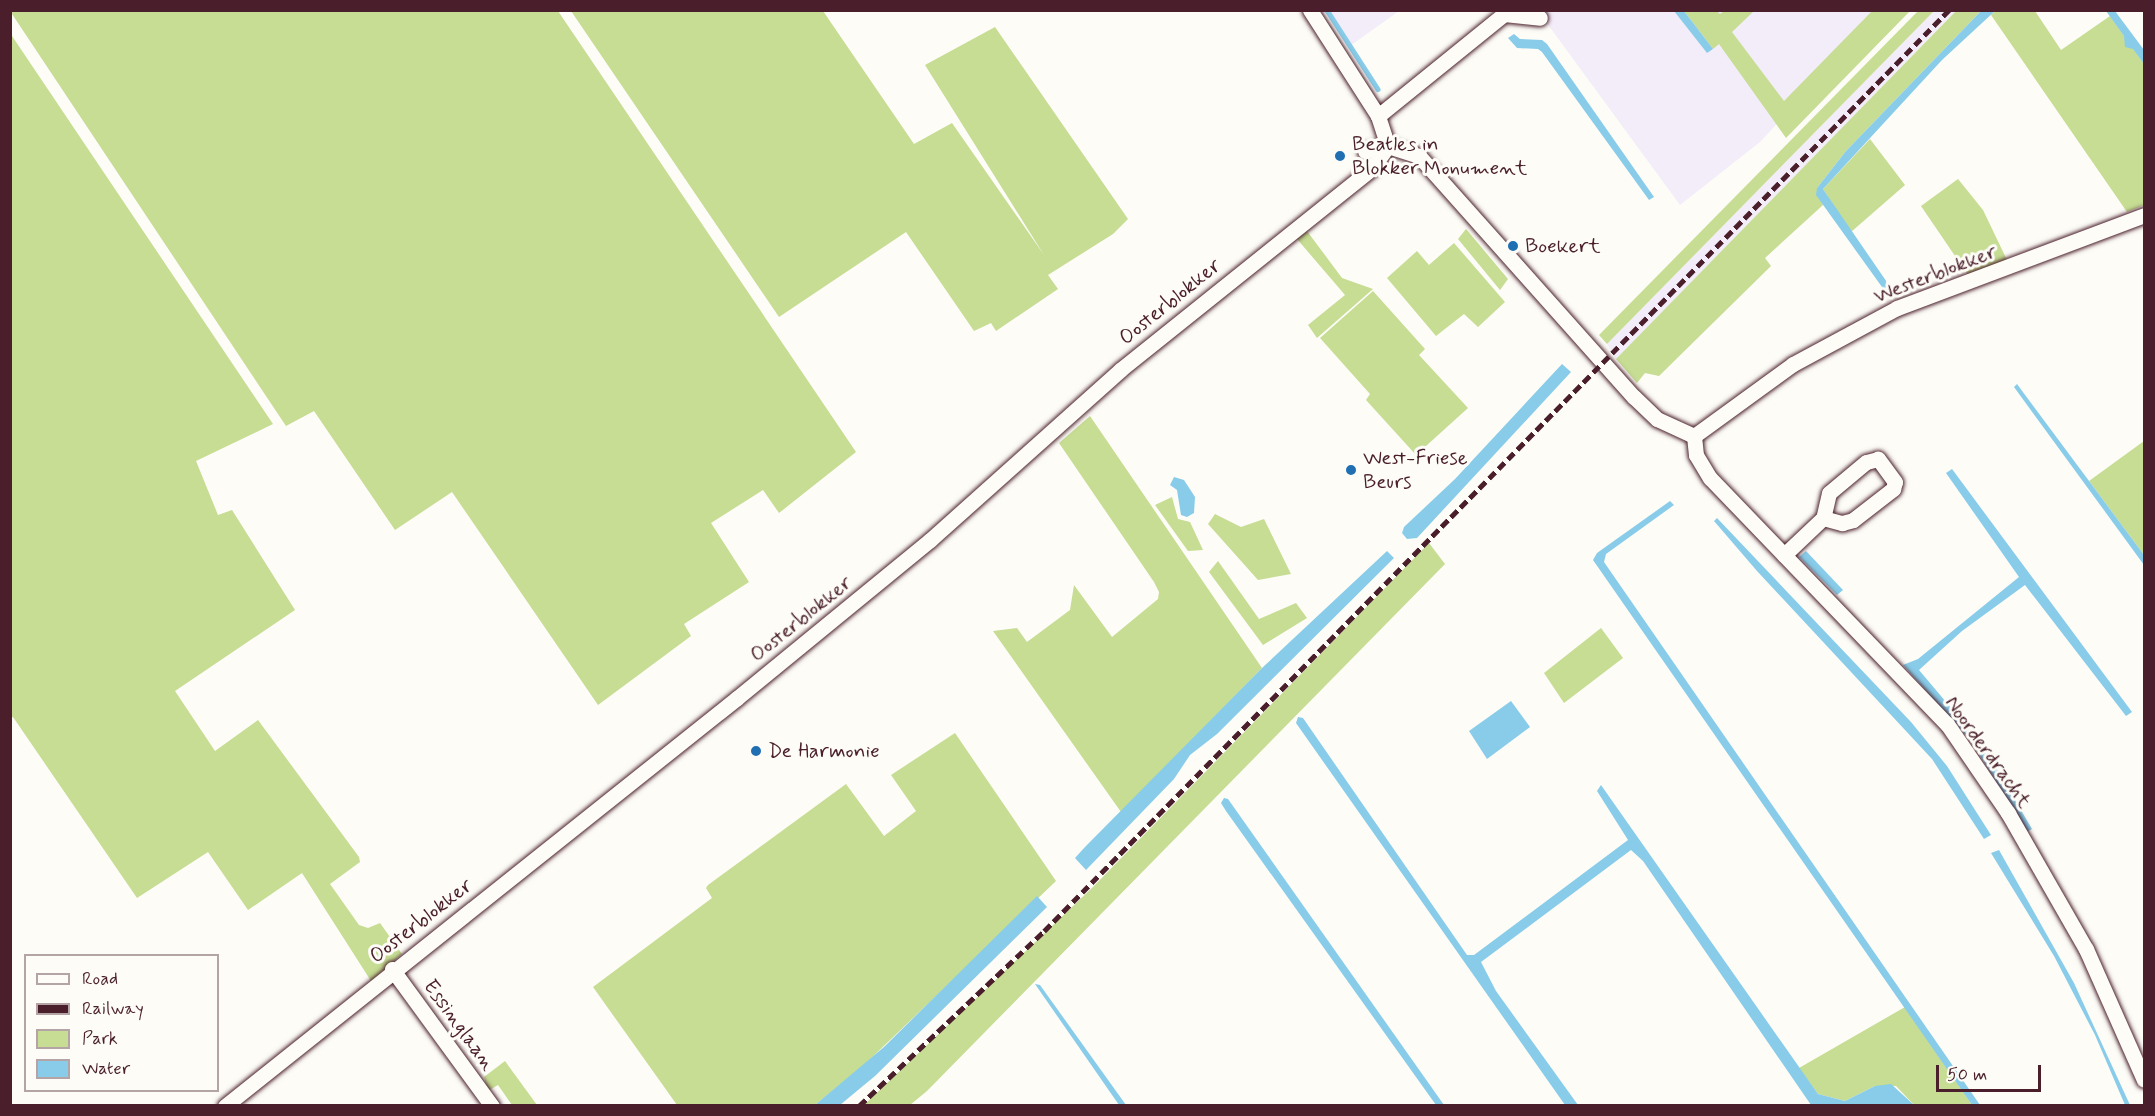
<!DOCTYPE html>
<html>
<head>
<meta charset="utf-8">
<style>
	body { margin:0 }
	#map { position:relative; width:2155px; height:1116px; overflow:hidden; background:#fdfcf7; font-family:Mynerve,sans-serif }
	div>[style] { position:absolute }
	[style*='--x'] { left:calc(var(--x)*1px); top:calc(var(--y)*1px); width:calc(var(--w)*1px); rotate:calc(var(--a)*1deg) }
	.built>* { inset:0; background:#f3edf9 }
	.green>* { inset:0; background:#c6dd93 }
	.water>* { inset:0; background:#88cce9 }
	.stream>* { height:4.5px; margin:-2.25px; padding:0 2.25px; transform-origin:2.25px; border-radius:2.25px; background:#88cce9 }
	.roads { filter:drop-shadow(0 0 2px #4a1f2b) drop-shadow(0 0 2px #4a1f2b) }
	.minor>* { height:15px; margin:-7.5px; padding:0 7.5px; transform-origin:7.5px; border-radius:7.5px; background:#fdfcf7 }
	.rail>* { height:4.5px; margin-top:-2.25px; transform-origin:0; background:repeating-linear-gradient(90deg,#4a1f2b 0 9px,transparent 0 13.5px) }
	.dots>* { width:16px; height:16px; translate:-50% -50%; box-sizing:border-box; border:3px solid #fdfcf7; border-radius:50% }
	span { translate:-50% -50%; white-space:nowrap; text-align:center; line-height:1.15; -webkit-text-stroke:6px #fdfcf7; paint-order:stroke }
	.poi-label { font-size:21px; color:#4a1f2b }
	.left { translate:0 -50%; text-align:left }
	.street-label { font-size:21px; color:#4a1f2b }
	.frame { position:absolute; inset:0; border:12px solid #4a1f2b; pointer-events:none }
	.legend { position:absolute; left:24px; top:954px; width:195px; height:138px; box-sizing:border-box; background:#fdfcf7; border:2px solid #b5a4a5; margin:0; padding:8px 10px; list-style:none; font-size:18px; color:#4a1f2b }
	.legend li { display:flex; align-items:center; gap:12px; height:30px }
	.legend b { width:30px; border:2px solid #b5a4a5 }
	.scale { position:absolute; left:1936px; top:1065px; width:105px; height:27px; box-sizing:border-box; border:3px solid #4a1f2b; border-top:0; padding-left:8px; font-size:18px; line-height:21px; white-space:nowrap; color:#4a1f2b; -webkit-text-stroke:4px #fdfcf7; paint-order:stroke }
</style>
</head>
<body>
<div id="map">
	<div class="built">
		<i style="clip-path:polygon(1329px 11px,1399px 11px,1350px 46px)"></i>
		<i style="clip-path:polygon(1538px 11px,1882px 11px,1760px 142px,1680px 205px)"></i>
		<i style="clip-path:polygon(1934px 11px,1956px 11px,1616px 359px,1607px 344px)"></i>
	</div>
	<div class="green">
		<i style="clip-path:polygon(10px 11px,558px 11px,856px 452px,779px 513px,763px 490px,711px 523px,749px 582px,684px 624px,691px 636px,598px 705px,452px 492px,395px 530px,314px 411px,286px 426px)"></i>
		<i style="clip-path:polygon(571px 11px,823px 11px,914px 144px,952px 123px,1044px 255px,925px 65px,995px 27px,1128px 219px,1113px 234px,1048px 275px,1058px 289px,996px 331px,991px 323px,974px 331px,906px 232px,779px 317px)"></i>
		<i style="clip-path:polygon(1684px 11px,1717px 11px,1720px 14px,1724px 11px,1754px 11px,1732px 32px,1784px 101px,1872px 11px,1910px 11px,1786px 138px,1719px 44px,1713px 49px)"></i>
		<i style="clip-path:polygon(1918px 11px,1934px 11px,1607px 344px,1599px 335px)"></i>
		<i style="clip-path:polygon(1956px 11px,1981px 11px,1846px 151px,1817px 188px,1823px 205px,1765px 258px,1771px 266px,1659px 376px,1645px 373px,1637px 383px,1616px 359px)"></i>
		<i style="clip-path:polygon(1995px 11px,2035px 11px,2061px 50px,2110px 16px,2144px 64px,2144px 205px,2127px 212px,1991px 15px)"></i>
		<i style="clip-path:polygon(10px 33px,273px 424px,196px 461px,218px 515px,232px 510px,295px 610px,175px 691px,215px 751px,258px 720px,359px 857px,360px 862px,330px 884px,359px 925px,368px 928px,380px 923px,402px 954px,371px 981px,302px 873px,248px 910px,208px 852px,137px 898px,13px 717px,11px 718px)"></i>
		<i style="clip-path:polygon(1870px 139px,1905px 185px,1851px 232px,1823px 189px)"></i>
		<i style="clip-path:polygon(1958px 179px,1983px 210px,2007px 260px,1968px 275px,1921px 206px)"></i>
		<i style="clip-path:polygon(1466px 229px,1508px 279px,1500px 290px,1458px 239px)"></i>
		<i style="clip-path:polygon(1307px 231px,1342px 278px,1373px 289px,1317px 338px,1308px 325px,1345px 295px,1297px 239px)"></i>
		<i style="clip-path:polygon(1454px 243px,1505px 302px,1478px 327px,1464px 314px,1436px 336px,1387px 278px,1417px 251px,1429px 265px)"></i>
		<i style="clip-path:polygon(1373px 291px,1425px 349px,1419px 355px,1468px 408px,1416px 455px,1366px 400px,1370px 394px,1320px 338px)"></i>
		<i style="clip-path:polygon(1090px 416px,1262px 668px,1121px 812px,993px 631px,1017px 628px,1027px 642px,1070px 610px,1074px 585px,1112px 637px,1158px 599px,1159px 592px,1154px 582px,1059px 443px)"></i>
		<i style="clip-path:polygon(2144px 441px,2144px 555px,2089px 481px)"></i>
		<i style="clip-path:polygon(1172px 497px,1178px 519px,1190px 522px,1203px 550px,1188px 551px,1155px 505px)"></i>
		<i style="clip-path:polygon(1215px 514px,1241px 527px,1264px 519px,1291px 574px,1258px 580px,1208px 524px)"></i>
		<i style="clip-path:polygon(1429px 543px,1445px 564px,927px 1091px,910px 1105px,864px 1105px,1093px 887px)"></i>
		<i style="clip-path:polygon(1218px 561px,1259px 619px,1296px 603px,1307px 618px,1263px 645px,1209px 572px)"></i>
		<i style="clip-path:polygon(1601px 628px,1623px 658px,1564px 703px,1544px 673px)"></i>
		<i style="clip-path:polygon(955px 733px,1056px 881px,865px 1064px,815px 1105px,677px 1105px,593px 987px,712px 898px,706px 888px,708px 885px,846px 784px,884px 836px,916px 811px,891px 775px)"></i>
		<i style="clip-path:polygon(1905px 1007px,1972px 1105px,1914px 1105px,1896px 1086px,1875px 1086px,1845px 1101px,1818px 1094px,1799px 1068px)"></i>
		<i style="clip-path:polygon(505px 1061px,537px 1105px,512px 1105px,498px 1085px,488px 1091px,484px 1077px)"></i>
	</div>
	<div class="water">
		<i style="clip-path:polygon(1674px 11px,1684px 11px,1713px 49px,1707px 53px)"></i>
		<i style="clip-path:polygon(1981px 11px,1995px 11px,1942px 60px,1823px 189px,1893px 291px,1887px 294px,1816px 195px,1817px 188px,1846px 151px)"></i>
		<i style="clip-path:polygon(2106px 11px,2115px 11px,2144px 50px,2144px 64px,2133px 49px,2125px 47px,2124px 36px)"></i>
		<i style="clip-path:polygon(1514px 34px,1520px 39px,1542px 40px,1547px 44px,1654px 197px,1649px 200px,1542px 52px,1538px 49px,1517px 48px,1508px 38px)"></i>
		<i style="clip-path:polygon(1562px 364px,1571px 372px,1417px 538px,1407px 539px,1402px 533px,1404px 527px,1455px 479px)"></i>
		<i style="clip-path:polygon(2017px 384px,2144px 555px,2144px 565px,2014px 387px)"></i>
		<i style="clip-path:polygon(1952px 469px,2132px 712px,2126px 716px,2025px 585px,1962px 631px,1919px 670px,1984px 747px,2032px 829px,2027px 832px,1971px 741px,1903px 665px,1918px 659px,2019px 577px,1946px 473px)"></i>
		<i style="clip-path:polygon(1174px 477px,1184px 480px,1195px 497px,1194px 513px,1187px 517px,1181px 515px,1177px 490px,1170px 485px)"></i>
		<i style="clip-path:polygon(1670px 501px,1674px 505px,1606px 554px,1604px 562px,1980px 1105px,1972px 1105px,1593px 560px,1597px 553px)"></i>
		<i style="clip-path:polygon(1717px 518px,1911px 722px,1947px 766px,1991px 835px,1984px 839px,1932px 759px,1757px 571px,1714px 521px)"></i>
		<i style="clip-path:polygon(1387px 551px,1394px 558px,1217px 734px,1190px 755px,1174px 779px,1086px 870px,1075px 858px,1085px 847px,1262px 668px)"></i>
		<i style="clip-path:polygon(1806px 551px,1843px 590px,1837px 595px,1799px 557px)"></i>
		<i style="clip-path:polygon(1511px 701px,1530px 727px,1487px 759px,1469px 731px)"></i>
		<i style="clip-path:polygon(1298px 717px,1303px 718px,1467px 955px,1474px 955px,1628px 840px,1597px 791px,1601px 785px,1818px 1094px,1845px 1101px,1875px 1086px,1891px 1084px,1914px 1105px,1811px 1105px,1643px 861px,1631px 850px,1481px 962px,1496px 991px,1578px 1105px,1565px 1105px,1296px 723px)"></i>
		<i style="clip-path:polygon(1224px 798px,1228px 799px,1444px 1105px,1436px 1105px,1226px 811px,1221px 803px)"></i>
		<i style="clip-path:polygon(1999px 850px,2074px 983px,2130px 1105px,2125px 1105px,2095px 1035px,2054px 956px,1991px 853px)"></i>
		<i style="clip-path:polygon(1037px 896px,1047px 907px,875px 1076px,840px 1105px,815px 1105px,884px 1047px)"></i>
		<i style="clip-path:polygon(1035px 984px,1040px 985px,1126px 1105px,1119px 1105px)"></i>
	</div>
	<div class="stream">
		<i style="--x:1327;--y:10;--w:94;--a:57.2"></i>
	</div>
	<div class="roads">
		<div class="minor">
			<i style="--x:1310;--y:10;--w:126;--a:57.3"></i>
			<i style="--x:1378;--y:116;--w:32;--a:72"></i>
			<i style="--x:1378;--y:116;--w:162;--a:-39"></i>
			<i style="--x:1504;--y:14;--w:36;--a:6"></i>
			<i style="--x:1365;--y:151;--w:24;--a:-12"></i>
			<i style="--x:1388;--y:146;--w:33;--a:18"></i>
			<i style="--x:1419;--y:156;--w:323;--a:48.3"></i>
			<i style="--x:1634;--y:397;--w:32;--a:44"></i>
			<i style="--x:1657;--y:419;--w:41;--a:24.7"></i>
			<i style="--x:1694;--y:436;--w:19;--a:84"></i>
			<i style="--x:1696;--y:455;--w:27;--a:59"></i>
			<i style="--x:1710;--y:478;--w:342;--a:46.1"></i>
			<i style="--x:1947;--y:724;--w:108;--a:55.6"></i>
			<i style="--x:2008;--y:813;--w:157;--a:60.2"></i>
			<i style="--x:2086;--y:949;--w:143;--a:66.1"></i>
			<i style="--x:1694;--y:436;--w:122;--a:-36"></i>
			<i style="--x:1793;--y:364;--w:118;--a:-28.3"></i>
			<i style="--x:1897;--y:308;--w:264;--a:-20.6"></i>
			<i style="--x:1784;--y:555;--w:54;--a:-43.5"></i>
			<i style="--x:1823;--y:518;--w:20;--a:15"></i>
			<i style="--x:1842;--y:523;--w:11;--a:-15"></i>
			<i style="--x:1853;--y:520;--w:51;--a:-37.8"></i>
			<i style="--x:1893;--y:489;--w:7;--a:-74"></i>
			<i style="--x:1895;--y:482;--w:29;--a:-126"></i>
			<i style="--x:1878;--y:459;--w:12;--a:166"></i>
			<i style="--x:1866;--y:462;--w:48;--a:140"></i>
			<i style="--x:1829;--y:493;--w:26;--a:103"></i>
			<i style="--x:392;--y:969;--w:170;--a:53.9"></i>
			<i style="--x:225;--y:1106;--w:655;--a:-38.55"></i>
			<i style="--x:737;--y:698;--w:249;--a:-39.3"></i>
			<i style="--x:930;--y:540;--w:255;--a:-41.8"></i>
			<i style="--x:1120;--y:370;--w:323;--a:-38.7"></i>
			<i style="--x:1372;--y:168;--w:27;--a:-54"></i>
		</div>
	</div>
	<div class="rail">
		<i style="--x:859;--y:1106;--w:255;--a:-43.4"></i>
		<i style="--x:1044;--y:931;--w:1291;--a:-45.5"></i>
	</div>
	<div class="dots">
		<i style="left:1340px;top:156px;background:#1f6fb2"></i>
		<i style="left:1513px;top:246px;background:#1f6fb2"></i>
		<i style="left:1351px;top:470px;background:#1f6fb2"></i>
		<i style="left:756px;top:751px;background:#1f6fb2"></i>
	</div>
	<div class="poi-label">
		<span class="left" style="left:1352px;top:156px">Beatles in<br>Blokker Monument</span>
		<span class="left" style="left:1525px;top:246px">Boekert</span>
		<span class="left" style="left:1363px;top:470px">West-Friese<br>Beurs</span>
		<span class="left" style="left:768px;top:751px">De Harmonie</span>
	</div>
	<div class="street-label">
		<span style="left:1935px;top:274px;rotate:-21deg">Westerblokker</span>
		<span style="left:1170px;top:302px;rotate:-39deg">Oosterblokker</span>
		<span style="left:801px;top:619px;rotate:-39deg">Oosterblokker</span>
		<span style="left:1988px;top:752px;rotate:54deg">Noorderdracht</span>
		<span style="left:421px;top:921px;rotate:-38deg">Oosterblokker</span>
		<span style="left:459px;top:1025px;rotate:54deg">Essinglaan</span>
	</div>
	<div class="frame"></div>
	<ul class="legend">
	<li><b style="height:8px;background:#fdfcf7"></b>Road</li>
	<li><b style="height:8px;background:#4a1f2b"></b>Railway</li>
	<li><b style="height:16px;background:#c6dd93"></b>Park</li>
	<li><b style="height:16px;background:#88cce9"></b>Water</li>
	</ul>
	<div class="scale">50 m</div>
</div>
</body>
</html>
